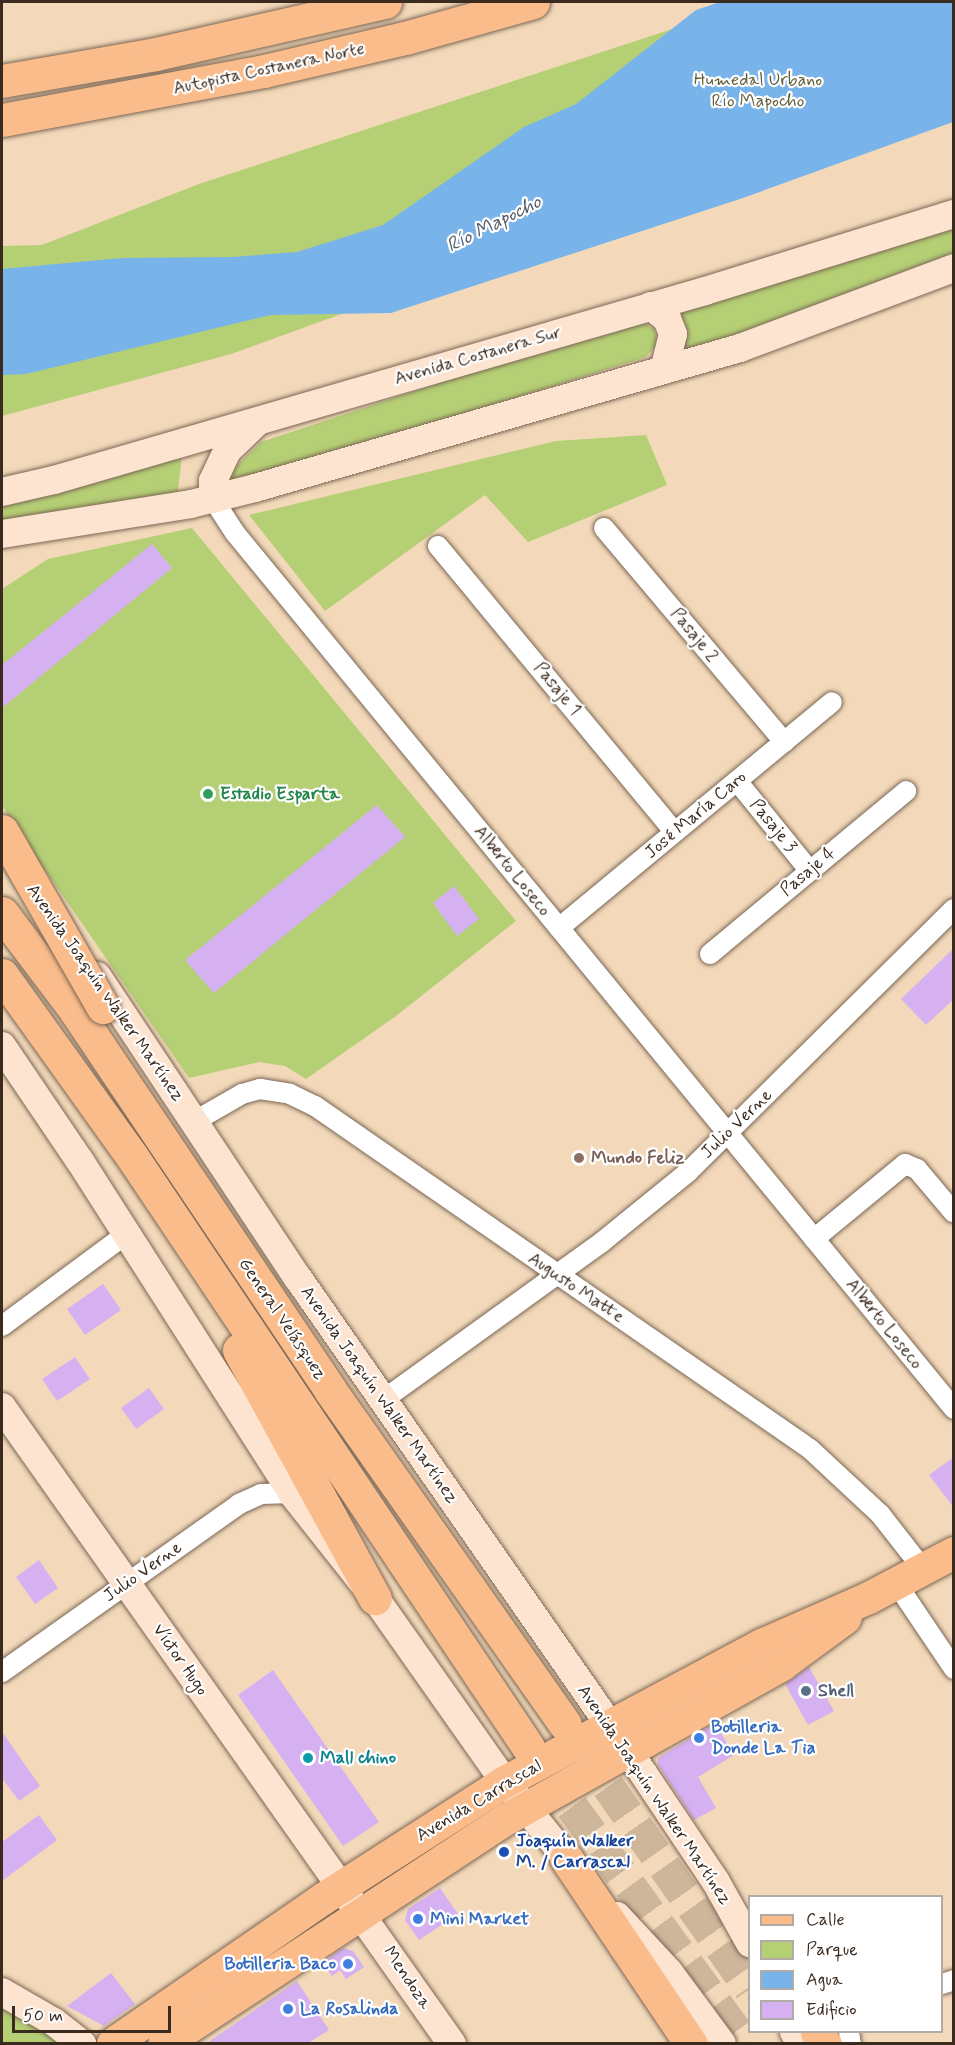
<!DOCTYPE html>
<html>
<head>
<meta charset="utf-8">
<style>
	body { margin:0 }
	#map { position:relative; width:955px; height:2045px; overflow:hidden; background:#f3d9ba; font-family:Mynerve,sans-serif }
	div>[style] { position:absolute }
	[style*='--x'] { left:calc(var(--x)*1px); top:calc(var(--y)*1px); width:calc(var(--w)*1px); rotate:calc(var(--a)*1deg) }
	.green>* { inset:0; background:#b5cf75 }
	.water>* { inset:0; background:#78b4ea }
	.building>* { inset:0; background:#d5b1f2 }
	.highway-tunnel>* { height:33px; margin-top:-16.5px; transform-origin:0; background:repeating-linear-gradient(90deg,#ceb69b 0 33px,transparent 0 49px) }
	.roads { filter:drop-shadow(0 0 2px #7b6755) drop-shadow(0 0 2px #7b6755) }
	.street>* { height:20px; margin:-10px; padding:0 10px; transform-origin:10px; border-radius:10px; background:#fff }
	.secondary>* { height:28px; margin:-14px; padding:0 14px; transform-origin:14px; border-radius:14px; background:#fde4d1 }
	.primary>* { height:32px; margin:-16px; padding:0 16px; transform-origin:16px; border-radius:16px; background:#fabc8b }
	.highway>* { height:33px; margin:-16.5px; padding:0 16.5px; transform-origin:16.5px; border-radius:16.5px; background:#fabc8b }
	.bridges { filter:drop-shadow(0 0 2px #7b6755) drop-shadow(0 0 2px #7b6755) }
	.highway-bridge>* { height:33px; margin:-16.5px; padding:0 16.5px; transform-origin:16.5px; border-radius:16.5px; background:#fabc8b }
	.dots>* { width:16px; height:16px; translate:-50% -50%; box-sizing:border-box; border:3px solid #fff; border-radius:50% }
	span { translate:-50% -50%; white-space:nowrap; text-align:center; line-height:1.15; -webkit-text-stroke:4.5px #fff; paint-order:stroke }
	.street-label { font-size:18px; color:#3b2a1e }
	.park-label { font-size:18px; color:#605c38 }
	.leisure-label { font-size:18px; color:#27864d; font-weight:700 }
	.left { translate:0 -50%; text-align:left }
	.education-label { font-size:18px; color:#785e54; font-weight:700 }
	.service-label { font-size:18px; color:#4e5e75; font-weight:700 }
	.shop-label { font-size:18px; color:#366cbe; font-weight:700 }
	.right { translate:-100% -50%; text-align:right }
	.culture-label { font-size:18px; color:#0d838f; font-weight:700 }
	.transit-label { font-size:18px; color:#164399; font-weight:700 }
	.water-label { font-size:20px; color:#505a65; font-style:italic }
	.frame { position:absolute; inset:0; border:3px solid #3b2a1e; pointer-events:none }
	.legend { position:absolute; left:748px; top:1895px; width:195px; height:138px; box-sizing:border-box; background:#fff; border:2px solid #b1aaa5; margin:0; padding:8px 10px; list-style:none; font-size:18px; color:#3b2a1e }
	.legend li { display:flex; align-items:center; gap:12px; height:30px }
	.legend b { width:30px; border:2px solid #b1aaa5 }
	.scale { position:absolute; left:12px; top:2006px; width:159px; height:27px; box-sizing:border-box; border:3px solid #3b2a1e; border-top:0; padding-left:8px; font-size:18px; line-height:21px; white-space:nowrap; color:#3b2a1e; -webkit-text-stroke:4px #fff; paint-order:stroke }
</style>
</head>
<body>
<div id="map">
	<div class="green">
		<i style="clip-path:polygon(755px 2px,953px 2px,435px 280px,231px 354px,2px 416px,2px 246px,42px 245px,199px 184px)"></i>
		<i style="clip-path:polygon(953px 227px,953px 261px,687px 355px,672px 312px)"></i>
		<i style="clip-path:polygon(636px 318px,654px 329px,658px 343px,646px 357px,329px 456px,229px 482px,236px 466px,261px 442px)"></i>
		<i style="clip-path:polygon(646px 435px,667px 485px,528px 542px,485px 495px,325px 611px,249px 515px,556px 441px)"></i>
		<i style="clip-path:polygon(182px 455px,177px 500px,2px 524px,2px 507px)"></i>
		<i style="clip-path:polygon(192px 528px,516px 921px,396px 1016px,306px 1079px,285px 1066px,259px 1062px,189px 1078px,45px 870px,40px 875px,2px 805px,2px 589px,48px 559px)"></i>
		<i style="clip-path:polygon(2px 2003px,64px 2044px,2px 2044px)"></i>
	</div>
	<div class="water">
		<i style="clip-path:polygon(720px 2px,953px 2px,953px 122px,743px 198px,391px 313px,271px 315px,26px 374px,2px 375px,2px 269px,122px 258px,233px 257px,297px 252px,383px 225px,524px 127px,576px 104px,696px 10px)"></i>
	</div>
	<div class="building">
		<i style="clip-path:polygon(152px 544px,172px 568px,2px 708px,2px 665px)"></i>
		<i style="clip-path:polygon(377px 805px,405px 837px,214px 993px,185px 960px)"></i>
		<i style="clip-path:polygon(454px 886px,479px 919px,457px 936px,433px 903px)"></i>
		<i style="clip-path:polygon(954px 948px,954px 999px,926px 1025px,901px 999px)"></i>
		<i style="clip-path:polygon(103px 1284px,121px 1310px,85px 1335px,67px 1309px)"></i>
		<i style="clip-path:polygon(75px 1357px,90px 1379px,57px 1401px,42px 1379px)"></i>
		<i style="clip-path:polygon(149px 1388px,164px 1409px,136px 1429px,121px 1408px)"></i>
		<i style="clip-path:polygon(954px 1457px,954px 1508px,929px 1475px)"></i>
		<i style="clip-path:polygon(39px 1560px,58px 1588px,35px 1604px,16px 1577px)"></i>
		<i style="clip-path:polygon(809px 1667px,834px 1711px,808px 1725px,785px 1684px)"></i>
		<i style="clip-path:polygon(273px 1670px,379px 1822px,343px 1846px,238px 1695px)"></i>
		<i style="clip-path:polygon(715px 1723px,734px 1755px,698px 1777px,716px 1808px,694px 1820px,658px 1765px,658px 1758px)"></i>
		<i style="clip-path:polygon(2px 1732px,40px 1786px,19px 1801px,2px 1778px)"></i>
		<i style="clip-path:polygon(39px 1815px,57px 1840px,2px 1881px,2px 1842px)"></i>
		<i style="clip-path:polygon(440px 1888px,458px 1914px,419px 1940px,405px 1920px,408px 1909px)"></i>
		<i style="clip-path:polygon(343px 1948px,353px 1951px,364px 1967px,346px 1979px,340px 1970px,332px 1976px,322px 1963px)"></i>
		<i style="clip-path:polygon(111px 1973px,135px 2004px,104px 2026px,67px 2006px)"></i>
		<i style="clip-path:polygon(297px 1981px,329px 2030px,308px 2043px,207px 2043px)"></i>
	</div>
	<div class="highway-tunnel">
		<i style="--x:580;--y:1746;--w:296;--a:54.9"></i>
		<i style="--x:543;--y:1767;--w:343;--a:53.8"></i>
	</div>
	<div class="roads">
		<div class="street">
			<i style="--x:213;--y:499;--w:40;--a:57.1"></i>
			<i style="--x:235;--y:533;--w:1133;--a:50.62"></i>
			<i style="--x:604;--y:528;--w:280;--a:49.9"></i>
			<i style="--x:438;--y:546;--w:371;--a:50.4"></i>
			<i style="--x:737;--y:781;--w:116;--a:51"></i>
			<i style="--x:559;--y:928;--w:354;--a:-39.6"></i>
			<i style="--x:710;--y:954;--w:255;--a:-39.7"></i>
			<i style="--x:195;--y:1121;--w:54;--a:-29.9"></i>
			<i style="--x:242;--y:1094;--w:19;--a:-16"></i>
			<i style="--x:260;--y:1089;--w:30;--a:9"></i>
			<i style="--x:290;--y:1094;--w:28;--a:26"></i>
			<i style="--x:315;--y:1106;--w:602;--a:34.72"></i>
			<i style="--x:810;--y:1449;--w:96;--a:42.9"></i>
			<i style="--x:880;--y:1514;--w:70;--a:52"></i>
			<i style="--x:814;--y:1239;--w:118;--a:-39.5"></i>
			<i style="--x:905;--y:1164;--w:13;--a:23"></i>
			<i style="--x:917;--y:1169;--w:57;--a:49.9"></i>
			<i style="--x:2;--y:1326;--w:153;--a:-36.5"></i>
			<i style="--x:383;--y:1400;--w:270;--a:-35.8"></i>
			<i style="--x:602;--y:1242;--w:111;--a:-39.1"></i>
			<i style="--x:688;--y:1172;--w:374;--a:-44.7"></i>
			<i style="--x:896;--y:1583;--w:104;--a:56"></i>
			<i style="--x:2;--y:1672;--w:291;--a:-35.3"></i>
			<i style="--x:239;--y:1504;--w:24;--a:-24"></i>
			<i style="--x:261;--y:1494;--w:31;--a:-2"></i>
			<i style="--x:942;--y:1984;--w:13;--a:-18"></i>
			<i style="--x:849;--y:2032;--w:12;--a:81"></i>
		</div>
		<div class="secondary">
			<i style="--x:651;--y:306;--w:21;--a:39"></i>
			<i style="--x:667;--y:319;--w:16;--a:68"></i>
			<i style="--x:673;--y:334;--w:37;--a:104"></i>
			<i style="--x:2;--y:492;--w:53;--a:-13"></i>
			<i style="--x:54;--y:480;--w:678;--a:-16.19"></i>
			<i style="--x:705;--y:291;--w:261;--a:-17.2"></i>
			<i style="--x:213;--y:499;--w:18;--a:-90"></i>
			<i style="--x:213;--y:481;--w:33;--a:-65"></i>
			<i style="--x:227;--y:451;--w:40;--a:-44"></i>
			<i style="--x:2;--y:534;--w:191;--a:-9"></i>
			<i style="--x:191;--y:504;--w:66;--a:-14"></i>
			<i style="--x:255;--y:488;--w:505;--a:-16.1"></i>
			<i style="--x:740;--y:348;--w:228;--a:-20.5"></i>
			<i style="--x:97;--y:976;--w:363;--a:56.4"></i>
			<i style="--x:298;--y:1278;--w:603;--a:55.12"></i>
			<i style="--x:643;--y:1773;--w:131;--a:56.2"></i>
			<i style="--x:716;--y:1882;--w:70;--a:60.9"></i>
			<i style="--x:2;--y:1046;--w:139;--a:55.9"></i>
			<i style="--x:80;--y:1161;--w:394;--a:57.4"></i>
			<i style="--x:292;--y:1493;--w:134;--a:51.7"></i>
			<i style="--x:375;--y:1598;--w:225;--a:54.8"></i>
			<i style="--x:505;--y:1782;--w:119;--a:51.1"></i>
			<i style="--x:2;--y:1407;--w:780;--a:54.76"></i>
			<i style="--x:617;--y:1916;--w:76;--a:47.1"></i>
			<i style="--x:669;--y:1972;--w:89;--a:53.6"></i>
			<i style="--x:2;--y:1992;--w:60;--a:30"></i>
			<i style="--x:54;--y:2022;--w:36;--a:38"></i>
			<i style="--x:794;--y:2032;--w:14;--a:60"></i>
		</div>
		<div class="primary">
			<i style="--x:113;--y:2044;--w:255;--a:-34.6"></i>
			<i style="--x:323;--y:1899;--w:216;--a:-32.7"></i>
			<i style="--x:505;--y:1782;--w:291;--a:-28.1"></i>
			<i style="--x:762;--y:1645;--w:117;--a:-23.7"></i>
			<i style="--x:869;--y:1598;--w:96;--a:-27.9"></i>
			<i style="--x:164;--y:2044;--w:410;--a:-33.3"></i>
			<i style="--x:507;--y:1819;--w:315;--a:-29.2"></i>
			<i style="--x:782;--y:1665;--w:79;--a:-36.3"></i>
		</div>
		<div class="highway">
			<i style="--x:2;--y:81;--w:156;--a:-9.9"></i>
			<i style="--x:156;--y:54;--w:235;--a:-12.8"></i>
			<i style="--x:2;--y:120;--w:267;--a:-10.6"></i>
			<i style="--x:264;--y:71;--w:145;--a:-13.2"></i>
			<i style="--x:405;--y:38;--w:133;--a:-15.7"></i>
			<i style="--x:2;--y:913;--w:121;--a:53"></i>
			<i style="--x:75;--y:1010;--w:458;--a:56.1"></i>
			<i style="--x:330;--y:1390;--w:408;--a:54.9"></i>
			<i style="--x:2;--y:975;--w:221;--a:54.4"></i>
			<i style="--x:131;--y:1155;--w:713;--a:56.15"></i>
			<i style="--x:239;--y:1350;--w:283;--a:61.3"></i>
			<i style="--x:566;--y:1858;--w:224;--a:56.1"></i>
			<i style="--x:817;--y:2032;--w:14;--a:56"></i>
		</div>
	</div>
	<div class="bridges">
		<div class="highway-bridge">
			<i style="--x:2;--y:831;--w:203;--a:60.2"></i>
		</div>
	</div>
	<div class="dots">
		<i style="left:208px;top:794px;background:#2e9e5b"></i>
		<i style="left:579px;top:1158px;background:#8d6e63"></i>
		<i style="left:806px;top:1691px;background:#5c6f8a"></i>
		<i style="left:699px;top:1738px;background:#3f7fe0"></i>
		<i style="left:308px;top:1758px;background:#0f9aa8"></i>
		<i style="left:504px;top:1852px;background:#1a4fb4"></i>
		<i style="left:418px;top:1919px;background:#3f7fe0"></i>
		<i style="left:348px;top:1964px;background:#3f7fe0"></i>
		<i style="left:288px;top:2009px;background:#3f7fe0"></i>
	</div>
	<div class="street-label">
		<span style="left:269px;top:69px;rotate:-12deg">Autopista Costanera Norte</span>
		<span style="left:478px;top:356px;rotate:-16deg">Avenida Costanera Sur</span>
		<span style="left:694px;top:635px;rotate:50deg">Pasaje 2</span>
		<span style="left:557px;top:689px;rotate:50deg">Pasaje 1</span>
		<span style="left:696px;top:815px;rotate:-40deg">José María Caro</span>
		<span style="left:773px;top:826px;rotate:51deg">Pasaje 3</span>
		<span style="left:512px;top:871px;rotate:51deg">Alberto Loseco</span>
		<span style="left:808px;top:872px;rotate:-40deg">Pasaje 4</span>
		<span style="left:105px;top:993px;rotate:55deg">Avenida Joaquín Walker Martínez</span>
		<span style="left:737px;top:1124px;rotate:-44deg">Julio Verne</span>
		<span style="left:576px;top:1288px;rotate:34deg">Augusto Matte</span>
		<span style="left:282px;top:1319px;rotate:56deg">General Velásquez</span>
		<span style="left:884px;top:1324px;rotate:51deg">Alberto Loseco</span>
		<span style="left:379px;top:1395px;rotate:55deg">Avenida Joaquín Walker Martínez</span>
		<span style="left:143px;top:1572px;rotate:-35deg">Julio Verne</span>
		<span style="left:180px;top:1660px;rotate:55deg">Víctor Hugo</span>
		<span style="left:654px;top:1795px;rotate:56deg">Avenida Joaquín Walker Martínez</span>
		<span style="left:479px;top:1801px;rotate:-31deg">Avenida Carrascal</span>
		<span style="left:407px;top:1978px;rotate:56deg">Mendoza</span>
	</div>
	<div class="park-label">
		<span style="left:758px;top:91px">Humedal Urbano<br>Río Mapocho</span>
	</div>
	<div class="leisure-label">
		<span class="left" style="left:220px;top:794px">Estadio Esparta</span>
	</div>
	<div class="education-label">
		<span class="left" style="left:591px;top:1158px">Mundo Feliz</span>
	</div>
	<div class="service-label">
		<span class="left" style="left:818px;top:1691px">Shell</span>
	</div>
	<div class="shop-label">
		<span class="left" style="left:711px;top:1738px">Botilleria<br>Donde La Tia</span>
		<span class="left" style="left:430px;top:1919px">Mini Market</span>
		<span class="right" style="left:336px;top:1964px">Botilleria Baco</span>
		<span class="left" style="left:300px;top:2009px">La Rosalinda</span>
	</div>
	<div class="culture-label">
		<span class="left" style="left:320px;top:1758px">Mall chino</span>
	</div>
	<div class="transit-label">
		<span class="left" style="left:516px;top:1852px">Joaquín Walker<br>M. / Carrascal</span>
	</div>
	<div class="water-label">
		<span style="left:494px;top:224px;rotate:-27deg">Río Mapocho</span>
	</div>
	<div class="frame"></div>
	<ul class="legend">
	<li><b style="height:8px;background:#fabc8b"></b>Calle</li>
	<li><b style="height:16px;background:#b5cf75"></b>Parque</li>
	<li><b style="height:16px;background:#78b4ea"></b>Agua</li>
	<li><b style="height:16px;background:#d5b1f2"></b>Edificio</li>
	</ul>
	<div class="scale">50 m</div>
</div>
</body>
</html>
